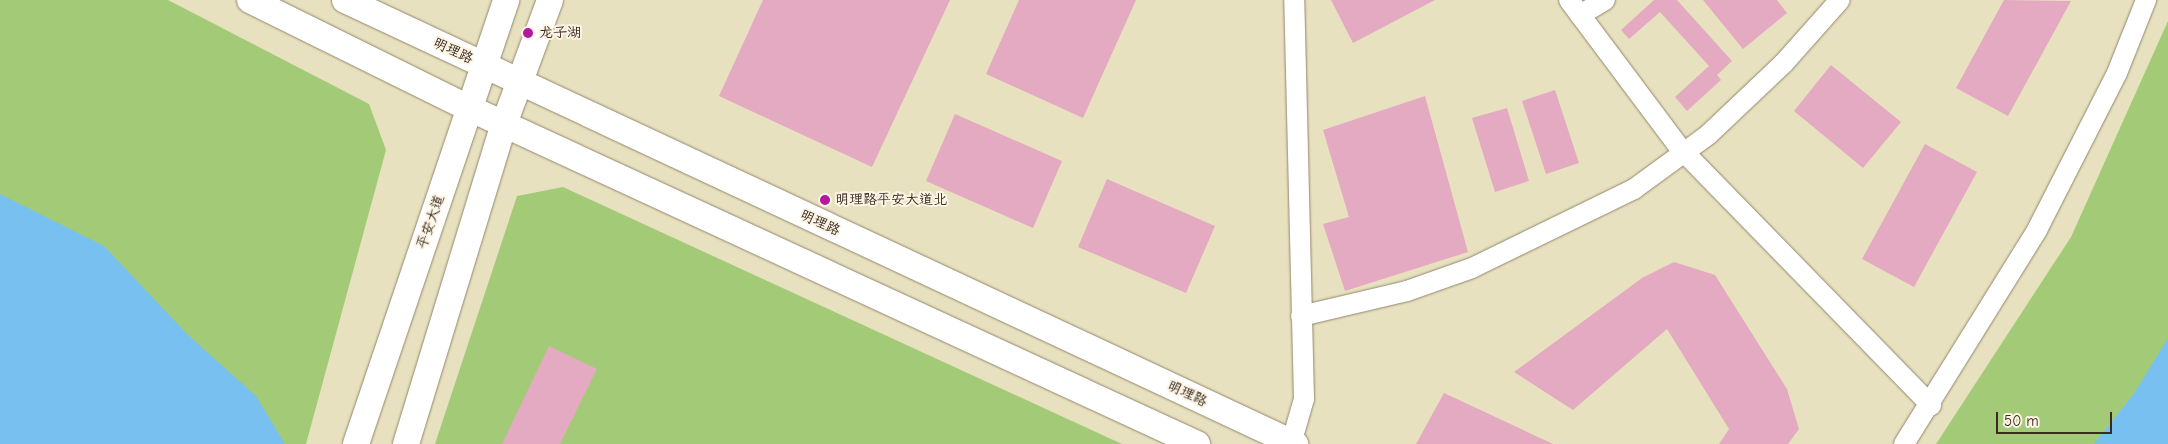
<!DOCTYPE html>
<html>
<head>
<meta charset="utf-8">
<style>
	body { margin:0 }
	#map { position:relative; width:2168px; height:444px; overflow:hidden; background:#e8e1bf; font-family:"Comic Neue","LXGW WenKai TC",sans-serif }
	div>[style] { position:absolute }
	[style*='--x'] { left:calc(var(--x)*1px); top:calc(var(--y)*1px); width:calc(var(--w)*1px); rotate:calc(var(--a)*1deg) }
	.green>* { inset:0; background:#a3cb77 }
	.water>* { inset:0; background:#77c0f0 }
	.building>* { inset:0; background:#e4aac1 }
	.roads { filter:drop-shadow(0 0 1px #92866e) drop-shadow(0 0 1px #92866e) }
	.minor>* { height:20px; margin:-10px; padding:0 10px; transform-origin:10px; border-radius:10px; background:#fff }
	.major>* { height:26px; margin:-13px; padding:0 13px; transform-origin:13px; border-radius:13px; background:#fff }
	.dots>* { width:14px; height:14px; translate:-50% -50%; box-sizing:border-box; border:2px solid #fcf5e5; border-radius:50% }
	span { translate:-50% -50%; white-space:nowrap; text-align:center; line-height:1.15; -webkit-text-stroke:4px #fcf5e5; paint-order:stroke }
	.poi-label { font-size:14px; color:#3b2a1e }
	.left { translate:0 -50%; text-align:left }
	.street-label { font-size:14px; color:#3b2a1e }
	.scale { position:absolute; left:1996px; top:412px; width:116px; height:22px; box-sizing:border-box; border:2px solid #3b2a1e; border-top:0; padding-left:6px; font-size:15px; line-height:18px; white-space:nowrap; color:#3b2a1e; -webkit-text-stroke:4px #fcf5e5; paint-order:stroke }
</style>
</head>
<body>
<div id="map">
	<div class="green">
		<i style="clip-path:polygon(0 0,168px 0,369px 104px,386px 150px,306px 444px,0 444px)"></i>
		<i style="clip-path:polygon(2168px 21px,2168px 444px,1936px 444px,2071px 237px)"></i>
		<i style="clip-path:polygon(563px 187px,1122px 444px,435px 444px,517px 196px)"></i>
	</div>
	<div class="water">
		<i style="clip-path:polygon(0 194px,104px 246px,187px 334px,256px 396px,285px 444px,0 444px)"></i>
		<i style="clip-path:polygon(2168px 338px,2168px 444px,2094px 444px,2135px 392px)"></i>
	</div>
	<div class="building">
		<i style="clip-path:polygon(763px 0,950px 0,872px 167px,719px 96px)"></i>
		<i style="clip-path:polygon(1019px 0,1136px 0,1083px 118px,986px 74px)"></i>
		<i style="clip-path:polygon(1331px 0,1435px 0,1353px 43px)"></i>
		<i style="clip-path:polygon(1654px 0,1677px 0,1732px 61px,1717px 75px,1721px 80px,1687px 111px,1675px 97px,1709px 66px,1660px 12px,1629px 39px,1621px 30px)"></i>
		<i style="clip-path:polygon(1703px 0,1777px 0,1787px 13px,1743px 49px)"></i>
		<i style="clip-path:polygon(2004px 0,2071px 1px,2008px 116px,1956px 88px)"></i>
		<i style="clip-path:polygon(1831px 65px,1901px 122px,1863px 168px,1794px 111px)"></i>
		<i style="clip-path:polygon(1555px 90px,1579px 163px,1546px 174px,1522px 101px)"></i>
		<i style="clip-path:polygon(1425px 96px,1468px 252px,1345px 291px,1323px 224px,1349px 217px,1323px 130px)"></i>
		<i style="clip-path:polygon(1507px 108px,1529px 181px,1495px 192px,1472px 118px)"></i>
		<i style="clip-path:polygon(955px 114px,1062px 161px,1033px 228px,926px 181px)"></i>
		<i style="clip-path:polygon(1925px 144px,1977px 172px,1914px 287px,1862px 259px)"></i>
		<i style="clip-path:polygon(1107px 179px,1215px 226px,1186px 293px,1078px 247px)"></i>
		<i style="clip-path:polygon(1674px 262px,1715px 275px,1787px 389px,1799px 429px,1788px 444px,1719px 444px,1729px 429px,1667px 329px,1573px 410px,1514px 372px,1642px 278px)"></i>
		<i style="clip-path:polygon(549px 346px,597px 369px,560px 444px,502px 444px)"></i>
		<i style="clip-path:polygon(1444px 393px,1553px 444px,1416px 444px)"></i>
	</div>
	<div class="roads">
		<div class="minor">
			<i style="--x:1569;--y:0;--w:184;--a:53.2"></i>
			<i style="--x:1679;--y:147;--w:361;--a:45.7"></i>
			<i style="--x:1580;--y:15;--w:29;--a:-31"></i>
			<i style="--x:1301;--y:316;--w:109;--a:-13.3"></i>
			<i style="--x:1407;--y:291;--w:69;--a:-19.5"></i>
			<i style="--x:1472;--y:268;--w:180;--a:-26"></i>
			<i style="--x:1634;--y:189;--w:92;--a:-36.1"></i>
			<i style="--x:1708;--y:135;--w:105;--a:-43.5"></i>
			<i style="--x:1784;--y:63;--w:84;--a:-48.4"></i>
			<i style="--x:1291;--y:444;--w:47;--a:-73.9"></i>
			<i style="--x:1304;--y:399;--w:399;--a:-91.4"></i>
			<i style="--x:1904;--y:444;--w:252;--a:-58.1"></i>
			<i style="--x:2037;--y:230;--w:176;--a:-63"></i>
			<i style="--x:2117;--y:73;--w:79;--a:-68.3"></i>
		</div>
		<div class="major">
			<i style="--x:250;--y:0;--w:244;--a:26.3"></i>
			<i style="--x:469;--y:108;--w:802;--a:24.78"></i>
			<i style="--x:345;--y:0;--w:1049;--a:25.05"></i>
			<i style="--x:356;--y:444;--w:469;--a:-71.3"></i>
			<i style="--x:406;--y:444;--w:335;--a:-73"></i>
			<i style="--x:504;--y:124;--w:132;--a:-69.6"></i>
		</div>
	</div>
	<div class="dots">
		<i style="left:528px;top:33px;background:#b5179e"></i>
		<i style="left:825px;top:200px;background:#b5179e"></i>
	</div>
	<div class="poi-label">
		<span class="left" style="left:539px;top:33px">龙子湖</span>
		<span class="left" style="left:835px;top:200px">明理路平安大道北</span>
	</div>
	<div class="street-label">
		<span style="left:453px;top:51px;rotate:25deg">明理路</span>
		<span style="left:431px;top:222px;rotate:-71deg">平安大道</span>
		<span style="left:820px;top:223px;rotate:25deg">明理路</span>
		<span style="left:1187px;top:394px;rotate:25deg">明理路</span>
	</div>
	<div class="scale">50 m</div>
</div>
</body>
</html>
